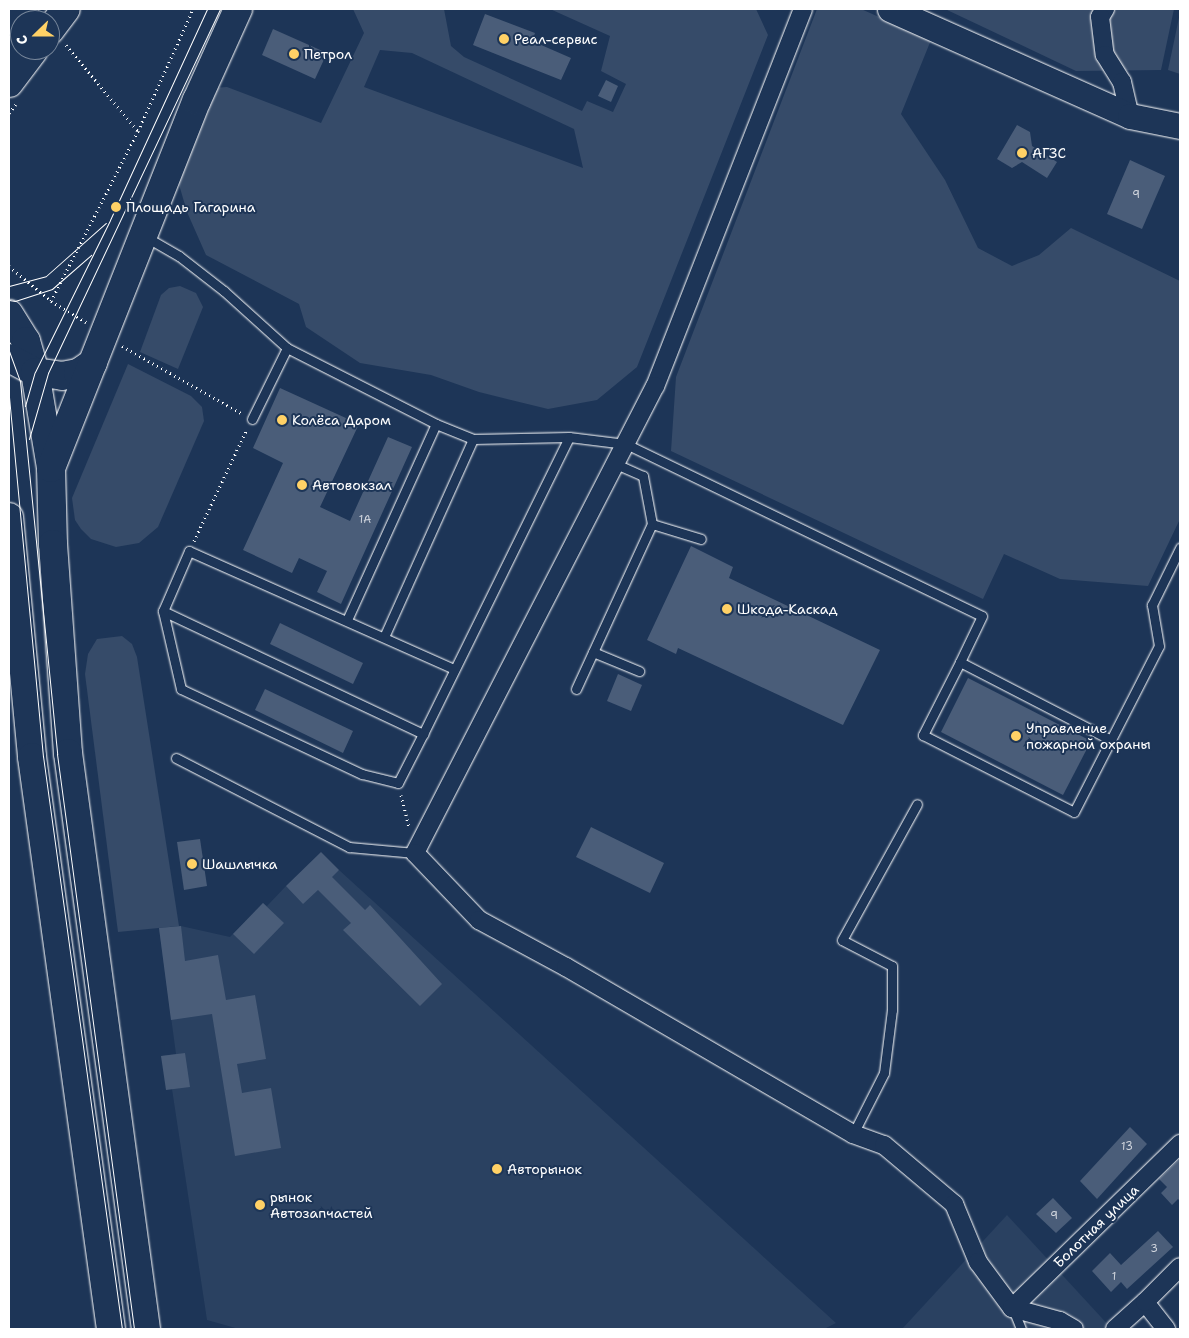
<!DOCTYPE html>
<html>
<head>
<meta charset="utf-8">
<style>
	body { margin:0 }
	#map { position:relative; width:1189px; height:1338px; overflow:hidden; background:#1d3557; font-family:"Shantell Sans",sans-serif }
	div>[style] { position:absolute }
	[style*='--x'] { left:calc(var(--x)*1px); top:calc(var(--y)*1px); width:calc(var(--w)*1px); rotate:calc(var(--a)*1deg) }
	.built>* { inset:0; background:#2a4161 }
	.green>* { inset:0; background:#364b69 }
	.building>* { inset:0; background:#4a5d79 }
	.path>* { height:3px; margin-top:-1.5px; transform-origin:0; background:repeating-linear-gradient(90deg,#fff 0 1px,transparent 0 5px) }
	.roads { filter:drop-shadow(0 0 1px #fff) drop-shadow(0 0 1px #fff) }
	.lane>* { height:9px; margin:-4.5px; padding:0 4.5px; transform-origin:4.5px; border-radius:4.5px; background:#1d3557 }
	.street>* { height:18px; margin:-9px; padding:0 9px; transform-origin:9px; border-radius:9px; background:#1d3557 }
	.secondary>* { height:25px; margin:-12.5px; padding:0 12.5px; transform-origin:12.5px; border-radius:12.5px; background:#1d3557 }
	.primary>* { height:28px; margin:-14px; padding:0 14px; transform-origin:14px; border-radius:14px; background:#1d3557 }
	.tram>* { height:1px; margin:-0.5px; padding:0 0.5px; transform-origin:0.5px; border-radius:0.5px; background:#fff }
	.dots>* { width:14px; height:14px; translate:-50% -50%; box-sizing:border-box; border:2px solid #1d3557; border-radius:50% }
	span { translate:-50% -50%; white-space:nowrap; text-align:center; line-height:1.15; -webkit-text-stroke:4px #1d3557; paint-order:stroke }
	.number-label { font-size:11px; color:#d2d6de }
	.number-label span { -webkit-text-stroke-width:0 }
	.poi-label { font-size:14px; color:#fff }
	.left { translate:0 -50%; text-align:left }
	.street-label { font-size:14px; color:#fff }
	.frame { position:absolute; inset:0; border:10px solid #fff; pointer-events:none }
	.north { position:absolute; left:10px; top:10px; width:50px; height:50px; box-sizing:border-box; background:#1d3557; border:1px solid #77869a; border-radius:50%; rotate:248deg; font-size:14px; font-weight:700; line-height:20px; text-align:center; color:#fff }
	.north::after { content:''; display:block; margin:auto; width:18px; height:22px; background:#ffd166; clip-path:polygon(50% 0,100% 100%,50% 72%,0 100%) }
</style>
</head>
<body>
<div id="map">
	<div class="built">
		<i style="clip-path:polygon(339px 870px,836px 1323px,824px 1329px,239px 1329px,207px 1320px,172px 1089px,161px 1056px,176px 1054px,159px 928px,181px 926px,230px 937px,263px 903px,267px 906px,286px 886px)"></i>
		<i style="clip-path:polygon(1007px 1215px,1112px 1329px,902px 1329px)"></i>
	</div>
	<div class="green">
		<i style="clip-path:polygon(evenodd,353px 9px,444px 9px,451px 46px,464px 57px,582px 111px,587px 101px,613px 112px,626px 84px,601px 71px,610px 36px,550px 9px,756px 9px,768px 35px,637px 367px,597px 400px,548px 409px,479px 392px,431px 375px,360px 363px,306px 327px,299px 304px,206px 255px,187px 212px,178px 181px,213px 88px,227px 87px,321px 123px,364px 33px,353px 9px,380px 50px,412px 53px,574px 129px,583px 168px,364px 87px,380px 50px)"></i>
		<i style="clip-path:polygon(817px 9px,861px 9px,931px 40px,901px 114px,945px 180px,978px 248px,1012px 266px,1039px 255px,1071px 228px,1180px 281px,1180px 519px,1148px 586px,1060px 579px,1004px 554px,983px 599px,671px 451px,676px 377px)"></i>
		<i style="clip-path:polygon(945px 9px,1174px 9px,1161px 70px,1076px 71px)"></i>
		<i style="clip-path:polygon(1180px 13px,1180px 74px,1168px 70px)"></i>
		<i style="clip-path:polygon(180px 286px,196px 293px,203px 307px,178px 369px,140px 352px,161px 295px,169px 288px)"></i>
		<i style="clip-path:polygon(128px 364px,191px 396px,202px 407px,204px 421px,158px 527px,139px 543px,116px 547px,91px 539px,81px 529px,75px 520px,72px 498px)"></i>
		<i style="clip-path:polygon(122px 636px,132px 644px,137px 657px,179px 926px,118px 932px,85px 674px,88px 654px,97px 639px)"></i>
	</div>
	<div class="building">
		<i style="clip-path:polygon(485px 14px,535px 33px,532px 41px,571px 58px,561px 80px,473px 45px)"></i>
		<i style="clip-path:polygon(273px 29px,327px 53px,315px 79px,262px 55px)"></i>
		<i style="clip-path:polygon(606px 80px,618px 86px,611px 102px,598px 96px)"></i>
		<i style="clip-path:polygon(1017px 125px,1030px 132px,1032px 146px,1057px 162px,1047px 178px,1022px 162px,1012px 168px,997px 159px)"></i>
		<i style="clip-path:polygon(1130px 160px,1165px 176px,1142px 229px,1107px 214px)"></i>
		<i style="clip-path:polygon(280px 388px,359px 424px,320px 507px,350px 521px,388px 437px,412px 447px,341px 604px,317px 592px,327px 571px,299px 558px,292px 573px,243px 550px,283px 463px,253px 448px)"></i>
		<i style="clip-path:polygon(691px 546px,733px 567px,729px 578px,880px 650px,843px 725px,678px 648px,676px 654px,647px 640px)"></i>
		<i style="clip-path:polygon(280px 623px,363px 663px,353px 684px,270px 644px)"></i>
		<i style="clip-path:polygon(618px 674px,642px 685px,631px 711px,607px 701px)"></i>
		<i style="clip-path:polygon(968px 678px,1091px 741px,1063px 795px,941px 732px)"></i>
		<i style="clip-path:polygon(265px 689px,353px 731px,343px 753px,255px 710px)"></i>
		<i style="clip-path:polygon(591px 827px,664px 863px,650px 893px,576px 857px)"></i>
		<i style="clip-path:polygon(200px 839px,207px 886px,184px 890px,177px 842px)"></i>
		<i style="clip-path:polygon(321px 852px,339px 870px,332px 877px,365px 910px,370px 905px,442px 984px,420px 1006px,343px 930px,351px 923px,318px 890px,303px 904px,286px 886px)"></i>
		<i style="clip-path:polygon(263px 903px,284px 923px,254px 954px,233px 934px)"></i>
		<i style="clip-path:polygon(181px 926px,185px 961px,218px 955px,226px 1000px,255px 995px,266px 1059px,237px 1064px,242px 1093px,271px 1088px,281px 1148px,235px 1156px,212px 1014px,171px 1020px,159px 928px)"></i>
		<i style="clip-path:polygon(185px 1053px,190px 1087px,166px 1090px,161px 1056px)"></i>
		<i style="clip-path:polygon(1130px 1127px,1147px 1144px,1097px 1199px,1080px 1181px)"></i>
		<i style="clip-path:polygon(1180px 1159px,1180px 1201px,1178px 1199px,1172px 1205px,1161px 1193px,1167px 1187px,1159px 1179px)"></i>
		<i style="clip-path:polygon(1053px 1198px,1072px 1218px,1056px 1233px,1036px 1214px)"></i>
		<i style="clip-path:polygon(1158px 1231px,1173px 1247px,1127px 1289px,1121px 1282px,1111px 1292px,1092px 1271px,1110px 1253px,1121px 1265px)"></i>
	</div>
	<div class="path">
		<i style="--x:66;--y:45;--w:112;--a:50.1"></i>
		<i style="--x:138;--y:131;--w:134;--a:-65.7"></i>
		<i style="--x:9;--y:113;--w:11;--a:-52"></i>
		<i style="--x:9;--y:266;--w:55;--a:39.8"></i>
		<i style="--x:51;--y:301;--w:41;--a:31"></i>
		<i style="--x:51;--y:301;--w:191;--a:-62.9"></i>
		<i style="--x:122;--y:346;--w:137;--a:29.4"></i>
		<i style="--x:194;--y:541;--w:124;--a:-64.7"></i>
		<i style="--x:401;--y:795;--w:34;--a:76"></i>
	</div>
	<div class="roads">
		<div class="lane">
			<i style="--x:146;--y:237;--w:38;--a:30"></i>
			<i style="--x:179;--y:256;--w:57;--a:37.9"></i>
			<i style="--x:224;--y:291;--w:85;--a:42.1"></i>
			<i style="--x:287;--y:348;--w:167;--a:27"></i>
			<i style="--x:436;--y:424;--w:40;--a:22"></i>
			<i style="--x:473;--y:439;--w:96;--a:-1.2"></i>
			<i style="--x:569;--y:437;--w:57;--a:7"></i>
			<i style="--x:626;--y:444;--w:395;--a:25.8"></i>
			<i style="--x:982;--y:616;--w:51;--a:115.6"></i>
			<i style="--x:960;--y:662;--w:170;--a:27.3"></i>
			<i style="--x:252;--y:419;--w:79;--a:-63.8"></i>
			<i style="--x:652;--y:524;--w:51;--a:17"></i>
			<i style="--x:163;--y:611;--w:288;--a:25.3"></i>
			<i style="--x:347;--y:620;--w:215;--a:-65.6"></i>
			<i style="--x:384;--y:637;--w:217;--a:-65.8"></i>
			<i style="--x:593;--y:652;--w:50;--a:22.4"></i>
			<i style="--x:960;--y:662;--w:82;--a:116.9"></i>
			<i style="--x:923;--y:735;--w:169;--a:27"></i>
			<i style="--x:1074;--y:812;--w:186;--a:-62.9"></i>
			<i style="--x:1159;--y:646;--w:42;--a:-99.7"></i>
			<i style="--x:1152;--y:605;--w:64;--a:-63.8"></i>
			<i style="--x:454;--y:669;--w:290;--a:-156"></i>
			<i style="--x:189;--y:551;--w:65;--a:113.4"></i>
			<i style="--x:163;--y:611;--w:80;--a:77"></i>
			<i style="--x:181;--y:689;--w:200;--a:25.2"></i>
			<i style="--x:362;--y:774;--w:37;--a:14"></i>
			<i style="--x:398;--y:783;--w:55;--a:-63"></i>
			<i style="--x:423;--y:734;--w:331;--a:-63.8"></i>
			<i style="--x:576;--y:689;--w:182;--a:-65.3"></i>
			<i style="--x:652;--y:524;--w:49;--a:-100.6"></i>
			<i style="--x:643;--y:476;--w:30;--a:-156"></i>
			<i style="--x:176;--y:758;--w:195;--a:27.2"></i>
			<i style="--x:349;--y:847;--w:66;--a:5.2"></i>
			<i style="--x:853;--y:1134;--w:68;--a:-63.1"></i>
			<i style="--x:884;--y:1073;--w:64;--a:-82.8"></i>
			<i style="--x:892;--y:1010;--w:44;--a:-90"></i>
			<i style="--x:892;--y:966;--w:56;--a:-152.5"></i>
			<i style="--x:842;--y:940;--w:155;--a:-61.1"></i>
			<i style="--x:1013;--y:1309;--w:22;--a:68"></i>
		</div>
		<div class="street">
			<i style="--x:803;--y:9;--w:405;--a:111.4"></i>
			<i style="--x:655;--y:386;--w:525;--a:117.2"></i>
			<i style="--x:415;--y:853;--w:93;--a:46.3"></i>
			<i style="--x:479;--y:920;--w:99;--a:28.4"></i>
			<i style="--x:566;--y:967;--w:332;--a:30.2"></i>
			<i style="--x:853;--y:1134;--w:33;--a:20"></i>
			<i style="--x:884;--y:1145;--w:92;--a:40.1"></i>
			<i style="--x:954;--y:1204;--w:63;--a:67.5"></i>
			<i style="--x:978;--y:1262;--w:57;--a:53.5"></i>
			<i style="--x:1012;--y:1308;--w:50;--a:15.2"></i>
			<i style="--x:1060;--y:1321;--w:16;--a:30"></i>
			<i style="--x:1105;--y:9;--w:9;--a:122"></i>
			<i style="--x:1100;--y:17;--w:38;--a:83"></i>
			<i style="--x:1105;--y:55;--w:32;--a:58"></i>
			<i style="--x:1122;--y:82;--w:35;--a:77"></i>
			<i style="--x:1012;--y:1308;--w:235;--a:-44.3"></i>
			<i style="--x:1115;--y:1329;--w:40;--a:-42"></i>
			<i style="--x:1166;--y:1329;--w:34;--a:-128"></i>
			<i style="--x:1145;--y:1302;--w:49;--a:-45"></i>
		</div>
		<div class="secondary">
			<i style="--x:890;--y:9;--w:263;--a:24"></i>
			<i style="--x:1130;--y:116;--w:51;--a:11.3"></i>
		</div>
		<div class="primary">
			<i style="--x:50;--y:30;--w:26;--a:-53"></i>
			<i style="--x:9;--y:48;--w:42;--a:-69"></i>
			<i style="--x:9;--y:83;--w:41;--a:-52.9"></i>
			<i style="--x:9;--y:314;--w:32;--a:58"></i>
			<i style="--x:26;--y:341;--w:32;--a:74"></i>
			<i style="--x:35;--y:372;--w:97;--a:80.5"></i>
			<i style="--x:51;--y:468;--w:76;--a:88.5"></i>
			<i style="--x:53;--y:544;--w:210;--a:85.9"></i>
			<i style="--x:68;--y:753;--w:581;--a:82.29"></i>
			<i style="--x:9;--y:358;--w:30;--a:28"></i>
			<i style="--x:35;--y:372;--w:27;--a:8"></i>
			<i style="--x:62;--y:376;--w:16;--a:-11"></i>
			<i style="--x:78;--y:373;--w:18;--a:-34"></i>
			<i style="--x:51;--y:468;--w:396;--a:-68.4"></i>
			<i style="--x:197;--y:100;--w:100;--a:-65.7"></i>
			<i style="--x:9;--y:517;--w:241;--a:84.5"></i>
			<i style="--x:32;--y:757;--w:577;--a:82.14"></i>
		</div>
	</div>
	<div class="tram">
		<i style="--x:9;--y:286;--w:38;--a:-15"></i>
		<i style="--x:46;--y:276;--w:80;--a:-41.5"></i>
		<i style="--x:9;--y:300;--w:6;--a:9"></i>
		<i style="--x:15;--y:301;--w:39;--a:-18"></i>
		<i style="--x:52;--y:289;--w:52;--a:-41.1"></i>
		<i style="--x:9;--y:351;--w:32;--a:70"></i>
		<i style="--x:20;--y:381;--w:375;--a:84.3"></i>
		<i style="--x:57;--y:754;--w:580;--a:82.37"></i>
		<i style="--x:9;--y:397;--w:361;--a:84.6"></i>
		<i style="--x:43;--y:756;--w:578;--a:82.15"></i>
		<i style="--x:25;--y:406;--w:35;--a:-74"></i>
		<i style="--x:35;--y:372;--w:169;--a:-63.7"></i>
		<i style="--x:110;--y:220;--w:232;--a:-65.3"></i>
		<i style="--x:29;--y:439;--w:69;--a:-73.9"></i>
		<i style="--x:48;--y:373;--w:403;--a:-64.7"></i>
	</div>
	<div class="dots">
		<i style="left:504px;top:39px;background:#ffd166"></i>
		<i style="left:294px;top:54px;background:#ffd166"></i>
		<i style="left:1022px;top:153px;background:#ffd166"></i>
		<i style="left:116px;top:207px;background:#ffd166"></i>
		<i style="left:282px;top:420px;background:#ffd166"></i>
		<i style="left:302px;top:485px;background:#ffd166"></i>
		<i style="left:727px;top:609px;background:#ffd166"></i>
		<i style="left:1016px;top:736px;background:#ffd166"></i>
		<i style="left:192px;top:864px;background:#ffd166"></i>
		<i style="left:497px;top:1169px;background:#ffd166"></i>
		<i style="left:260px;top:1205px;background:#ffd166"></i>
	</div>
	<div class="number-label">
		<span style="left:1136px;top:195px">9</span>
		<span style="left:365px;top:520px">1А</span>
		<span style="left:1127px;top:1147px">13</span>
		<span style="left:1054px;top:1216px">9</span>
		<span style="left:1154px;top:1249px">3</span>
		<span style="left:1114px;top:1277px">1</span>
	</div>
	<div class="poi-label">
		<span class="left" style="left:514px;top:39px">Реал-сервис</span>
		<span class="left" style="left:304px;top:54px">Петрол</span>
		<span class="left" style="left:1032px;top:153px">АГЗС</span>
		<span class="left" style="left:126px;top:207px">Площадь Гагарина</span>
		<span class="left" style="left:292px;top:420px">Колёса Даром</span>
		<span class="left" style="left:312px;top:485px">Автовокзал</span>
		<span class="left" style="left:737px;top:609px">Шкода-Каскад</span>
		<span class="left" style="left:1026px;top:736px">Управление<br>пожарной охраны</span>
		<span class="left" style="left:202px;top:864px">Шашлычка</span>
		<span class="left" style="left:507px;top:1169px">Авторынок</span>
		<span class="left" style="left:270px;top:1205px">рынок<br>Автозапчастей</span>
	</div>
	<div class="street-label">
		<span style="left:1096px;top:1226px;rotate:-44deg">Болотная улица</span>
	</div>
	<div class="frame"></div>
	<div class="north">С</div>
</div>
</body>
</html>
